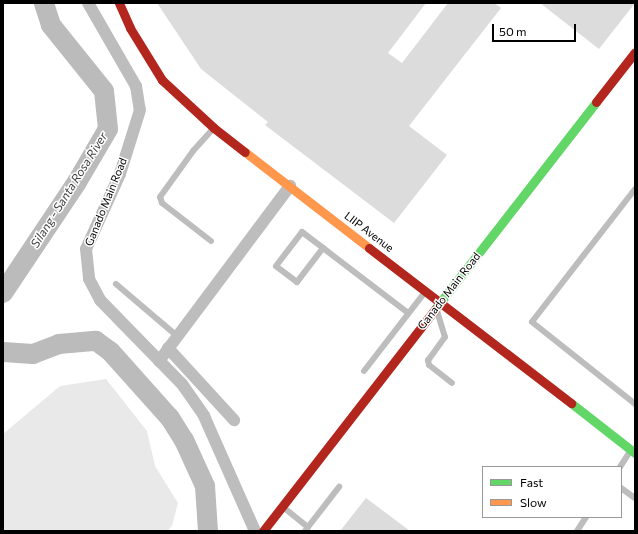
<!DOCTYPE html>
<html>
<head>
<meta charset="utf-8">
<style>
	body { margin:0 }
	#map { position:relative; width:638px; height:534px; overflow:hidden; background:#fff; font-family:Commissioner,sans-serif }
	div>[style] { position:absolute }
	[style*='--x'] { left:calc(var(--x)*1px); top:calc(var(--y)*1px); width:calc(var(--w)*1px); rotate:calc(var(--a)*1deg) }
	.green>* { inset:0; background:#e9e9e9 }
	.river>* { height:20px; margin:-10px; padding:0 10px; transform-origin:10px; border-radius:10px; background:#bbb }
	.building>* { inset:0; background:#dcdcdc }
	.lane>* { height:6px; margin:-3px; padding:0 3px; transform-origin:3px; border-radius:3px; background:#bdbdbd }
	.street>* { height:12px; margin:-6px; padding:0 6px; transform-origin:6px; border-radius:6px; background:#bdbdbd }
	.fast>* { height:9px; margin:-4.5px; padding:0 4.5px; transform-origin:4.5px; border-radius:4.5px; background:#63d668 }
	.slow>* { height:9px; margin:-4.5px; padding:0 4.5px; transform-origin:4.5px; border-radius:4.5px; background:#ff974d }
	.jam>* { height:9px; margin:-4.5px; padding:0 4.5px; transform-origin:4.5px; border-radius:4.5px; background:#b3261e }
	span { translate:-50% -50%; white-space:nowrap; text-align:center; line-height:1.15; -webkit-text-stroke:3px #fff; paint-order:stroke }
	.street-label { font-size:11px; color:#000 }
	.water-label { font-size:12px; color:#3f3f3f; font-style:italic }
	.frame { position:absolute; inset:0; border:4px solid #000; pointer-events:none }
	.legend { position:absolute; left:482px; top:466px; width:140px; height:52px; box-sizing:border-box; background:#fff; border:1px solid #999; margin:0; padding:5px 7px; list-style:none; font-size:12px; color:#000 }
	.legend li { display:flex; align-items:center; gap:8px; height:20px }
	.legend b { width:20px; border:1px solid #999 }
	.scale { position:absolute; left:492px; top:24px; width:84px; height:18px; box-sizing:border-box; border:2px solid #000; border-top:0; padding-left:5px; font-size:12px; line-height:14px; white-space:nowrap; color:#000; -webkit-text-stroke:3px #fff; paint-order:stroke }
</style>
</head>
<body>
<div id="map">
	<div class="green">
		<i style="clip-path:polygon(106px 379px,147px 431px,155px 466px,178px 503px,172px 526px,167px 531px,3px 531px,3px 434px,60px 386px)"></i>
	</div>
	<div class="river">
		<i style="--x:3;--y:293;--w:133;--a:-56.3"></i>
		<i style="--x:77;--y:182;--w:61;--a:-59.7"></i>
		<i style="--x:108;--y:129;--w:38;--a:-96"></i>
		<i style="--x:104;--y:91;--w:85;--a:-128.8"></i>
		<i style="--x:51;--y:25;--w:23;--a:-108"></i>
		<i style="--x:3;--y:352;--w:30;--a:4"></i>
		<i style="--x:33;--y:354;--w:28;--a:-21"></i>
		<i style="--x:59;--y:344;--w:37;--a:-5"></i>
		<i style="--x:96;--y:341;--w:17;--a:36"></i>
		<i style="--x:110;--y:351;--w:90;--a:48.2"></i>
		<i style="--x:170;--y:418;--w:26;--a:58"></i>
		<i style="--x:184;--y:440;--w:51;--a:65.5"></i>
		<i style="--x:205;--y:486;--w:45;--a:86.2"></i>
	</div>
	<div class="building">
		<i style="clip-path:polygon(157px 3px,426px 3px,388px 53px,402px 63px,448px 3px,494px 3px,501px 8px,409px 126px,447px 155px,394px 223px,265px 125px,268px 122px,201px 69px)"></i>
		<i style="clip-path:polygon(540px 3px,635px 3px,599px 49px)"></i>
		<i style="clip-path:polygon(366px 498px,410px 531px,340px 531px)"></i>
	</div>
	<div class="lane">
		<i style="--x:635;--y:189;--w:168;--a:127.8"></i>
		<i style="--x:532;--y:322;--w:132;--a:38.5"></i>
		<i style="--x:211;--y:241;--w:62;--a:-142.2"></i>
		<i style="--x:162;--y:203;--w:6;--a:-108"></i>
		<i style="--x:160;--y:197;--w:57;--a:-54.3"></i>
		<i style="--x:193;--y:151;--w:30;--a:-48"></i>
		<i style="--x:323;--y:248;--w:43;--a:127.4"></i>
		<i style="--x:297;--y:282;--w:26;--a:-143"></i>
		<i style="--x:276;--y:266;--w:43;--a:-52.6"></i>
		<i style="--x:302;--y:232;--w:26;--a:37"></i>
		<i style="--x:323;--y:248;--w:107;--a:37.4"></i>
		<i style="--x:116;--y:284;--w:80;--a:40.4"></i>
		<i style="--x:437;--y:311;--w:27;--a:73"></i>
		<i style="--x:445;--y:337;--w:29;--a:126"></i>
		<i style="--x:428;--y:360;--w:5;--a:79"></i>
		<i style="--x:429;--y:365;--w:29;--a:38"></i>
		<i style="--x:364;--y:371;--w:100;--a:-52.3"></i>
		<i style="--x:620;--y:467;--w:20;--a:-57"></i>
		<i style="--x:621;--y:488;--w:17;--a:36"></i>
		<i style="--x:283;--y:507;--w:32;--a:39"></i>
		<i style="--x:308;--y:527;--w:5;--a:127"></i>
		<i style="--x:308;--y:527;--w:51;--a:-52.2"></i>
		<i style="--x:577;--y:531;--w:17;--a:-57"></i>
	</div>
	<div class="street">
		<i style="--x:88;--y:3;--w:96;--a:60"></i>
		<i style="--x:136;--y:86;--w:24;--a:81"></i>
		<i style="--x:140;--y:110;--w:67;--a:107.4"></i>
		<i style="--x:120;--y:174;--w:82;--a:114.4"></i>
		<i style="--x:86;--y:249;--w:30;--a:84"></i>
		<i style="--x:89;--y:279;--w:24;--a:62"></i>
		<i style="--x:100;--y:300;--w:117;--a:45.7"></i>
		<i style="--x:182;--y:384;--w:39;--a:55"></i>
		<i style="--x:204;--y:416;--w:126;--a:66.1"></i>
		<i style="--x:168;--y:348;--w:98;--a:47.5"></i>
		<i style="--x:159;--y:361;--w:219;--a:-53.2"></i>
	</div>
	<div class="fast">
		<i style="--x:435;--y:309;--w:262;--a:-52.1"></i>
		<i style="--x:571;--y:403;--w:81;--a:38"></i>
	</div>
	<div class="slow">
		<i style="--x:245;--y:152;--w:157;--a:37.7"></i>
	</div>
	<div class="jam">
		<i style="--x:119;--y:3;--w:27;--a:66"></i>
		<i style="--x:130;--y:28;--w:61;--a:58.4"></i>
		<i style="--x:162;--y:80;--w:71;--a:42.7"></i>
		<i style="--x:214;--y:128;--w:39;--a:38"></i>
		<i style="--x:596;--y:102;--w:63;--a:-52"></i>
		<i style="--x:369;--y:248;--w:255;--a:37.5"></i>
		<i style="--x:263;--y:531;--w:281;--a:-52.2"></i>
	</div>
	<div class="street-label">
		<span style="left:106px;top:202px;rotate:-68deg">Ganado Main Road</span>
		<span style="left:369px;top:232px;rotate:37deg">LIIP Avenue</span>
		<span style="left:449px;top:291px;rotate:-52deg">Ganado Main Road</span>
	</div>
	<div class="water-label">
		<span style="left:69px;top:190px;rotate:-58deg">Silang - Santa Rosa River</span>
	</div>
	<div class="frame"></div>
	<ul class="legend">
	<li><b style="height:5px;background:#63d668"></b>Fast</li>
	<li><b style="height:5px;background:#ff974d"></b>Slow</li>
	</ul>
	<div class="scale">50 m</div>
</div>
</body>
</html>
